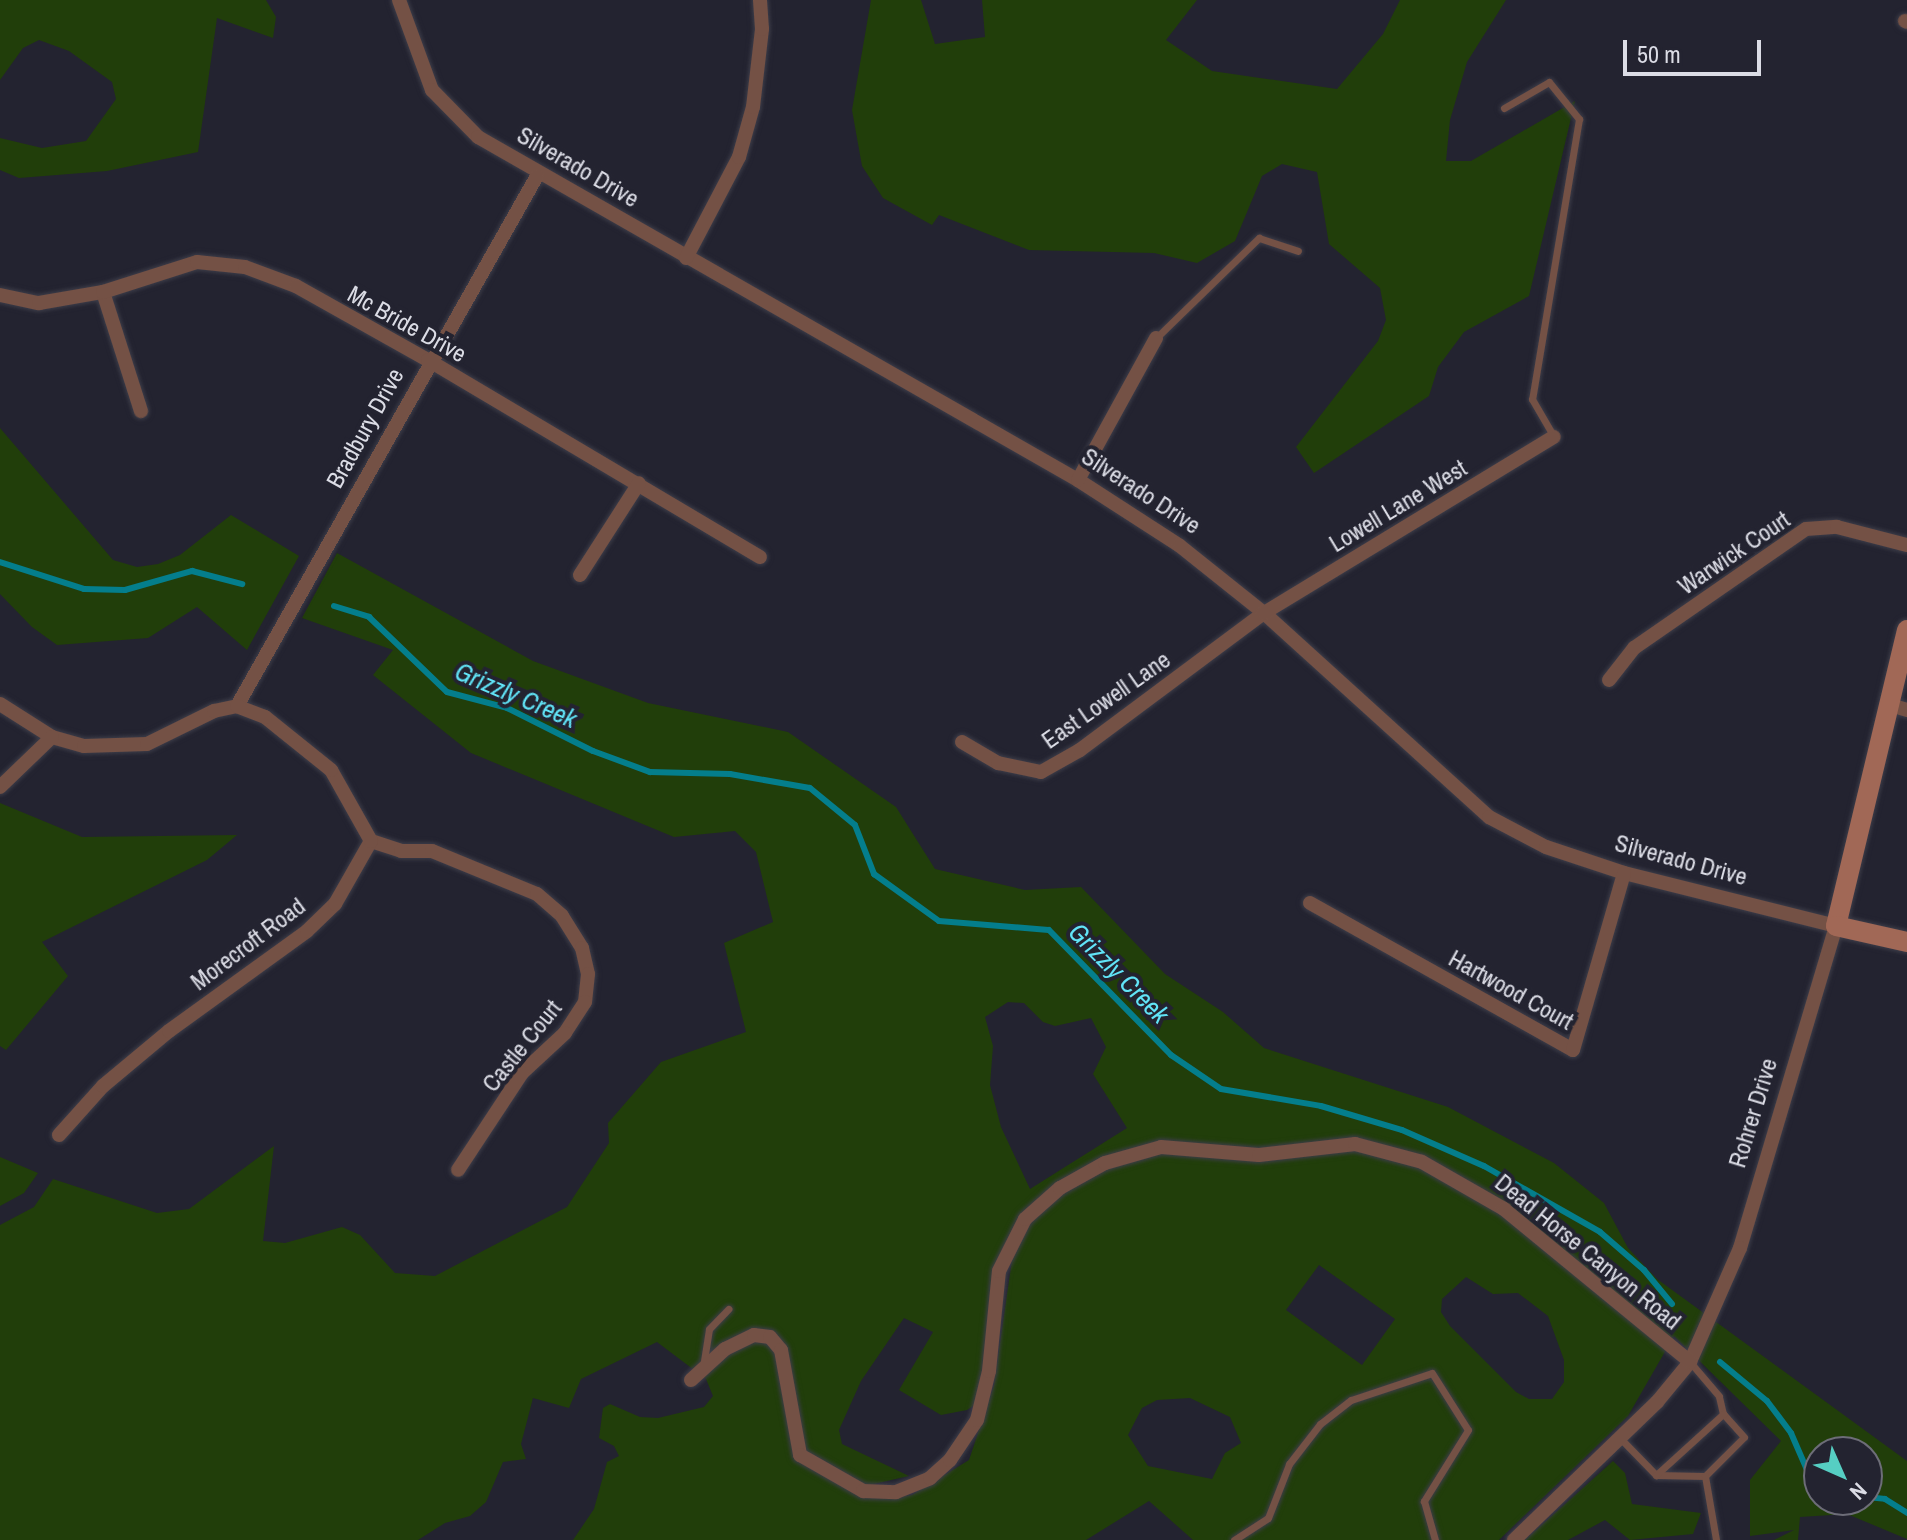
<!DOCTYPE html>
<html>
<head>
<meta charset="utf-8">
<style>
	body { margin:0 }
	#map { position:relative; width:1907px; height:1540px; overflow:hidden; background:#232330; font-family:"Archivo Narrow",sans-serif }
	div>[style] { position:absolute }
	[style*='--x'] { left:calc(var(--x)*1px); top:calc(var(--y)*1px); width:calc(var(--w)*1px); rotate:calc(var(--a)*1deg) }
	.green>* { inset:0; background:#213e0a }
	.stream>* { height:6px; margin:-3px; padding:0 3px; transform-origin:3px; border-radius:3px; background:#047e8c }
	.roads { filter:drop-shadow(0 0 2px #3d3d49) drop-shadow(0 0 2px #3d3d49) }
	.lane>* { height:7px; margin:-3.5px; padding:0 3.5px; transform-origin:3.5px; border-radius:3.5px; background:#745145 }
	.street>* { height:14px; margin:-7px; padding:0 7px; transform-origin:7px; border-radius:7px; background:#745145 }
	.secondary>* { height:20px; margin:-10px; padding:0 10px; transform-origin:10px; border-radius:10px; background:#a16856 }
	span { translate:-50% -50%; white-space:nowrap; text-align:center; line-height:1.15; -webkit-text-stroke:8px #232330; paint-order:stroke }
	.street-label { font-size:24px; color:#dbdce5 }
	.water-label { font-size:26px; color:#61e4f7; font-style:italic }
	.north { position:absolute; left:1803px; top:1436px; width:80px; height:80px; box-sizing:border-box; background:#232330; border:2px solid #6d6d78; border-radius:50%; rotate:135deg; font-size:22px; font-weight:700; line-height:32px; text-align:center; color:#dbdce5 }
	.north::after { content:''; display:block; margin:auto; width:28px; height:36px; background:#56cec3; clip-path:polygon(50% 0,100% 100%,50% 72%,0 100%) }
	.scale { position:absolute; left:1623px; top:40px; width:138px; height:36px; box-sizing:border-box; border:4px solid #dbdce5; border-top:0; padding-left:10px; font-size:24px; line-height:28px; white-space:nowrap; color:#dbdce5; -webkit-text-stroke:6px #232330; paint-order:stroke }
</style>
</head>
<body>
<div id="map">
	<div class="green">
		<i style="clip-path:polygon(0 0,266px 0,276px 17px,273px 38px,217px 18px,198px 152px,107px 171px,19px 178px,0 170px,0 138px,42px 148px,86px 141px,116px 99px,112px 82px,69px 51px,39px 40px,23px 48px,0 80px)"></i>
		<i style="clip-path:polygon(871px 0,921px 0,935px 44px,985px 37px,982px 0,1197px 0,1166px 40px,1212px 71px,1337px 89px,1383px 34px,1400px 0,1506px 0,1467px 62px,1450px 120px,1446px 161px,1471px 161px,1575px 101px,1529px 296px,1464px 332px,1438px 367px,1429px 396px,1314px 473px,1296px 447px,1378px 341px,1386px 320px,1380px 288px,1329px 244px,1317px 172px,1282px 164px,1262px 176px,1235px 241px,1197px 263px,1154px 253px,1029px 250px,939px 215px,932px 225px,883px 198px,862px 166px,852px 110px)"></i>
		<i style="clip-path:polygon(0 428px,113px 560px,137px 567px,158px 564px,180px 555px,231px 515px,299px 556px,247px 650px,197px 607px,148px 638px,57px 645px,32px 627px,0 594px)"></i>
		<i style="clip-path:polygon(evenodd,337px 553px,533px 661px,648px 703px,788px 732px,896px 807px,935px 869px,1025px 890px,1081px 887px,1165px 974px,1223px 1012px,1264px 1048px,1448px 1107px,1554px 1163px,1604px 1203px,1628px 1248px,1657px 1279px,1907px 1461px,1907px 1539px,1847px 1514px,1800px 1517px,1798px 1540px,1774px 1540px,1794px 1530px,1750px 1536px,1750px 1480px,1781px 1441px,1674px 1336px,1628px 1416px,1499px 1540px,1193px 1540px,1149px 1501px,1086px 1540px,573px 1540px,594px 1509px,607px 1462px,619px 1456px,614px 1446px,599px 1438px,603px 1408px,610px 1404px,640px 1417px,658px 1418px,704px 1407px,713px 1396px,706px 1379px,657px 1342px,581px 1379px,569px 1408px,533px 1398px,521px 1444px,526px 1459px,503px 1462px,486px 1502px,470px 1516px,445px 1523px,418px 1540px,0 1540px,0 1225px,34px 1207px,53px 1179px,157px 1213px,189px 1209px,274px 1146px,263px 1241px,285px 1243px,342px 1227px,360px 1235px,395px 1273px,435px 1276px,567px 1207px,609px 1143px,608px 1123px,661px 1062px,746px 1032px,724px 943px,773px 922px,756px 852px,735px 831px,674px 837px,471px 753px,373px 675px,393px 650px,302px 618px,337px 553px,1008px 1002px,1024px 1003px,1043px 1022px,1055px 1026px,1091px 1018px,1106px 1047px,1093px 1074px,1127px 1128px,1030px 1189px,1001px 1127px,990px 1085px,993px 1046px,985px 1017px,1008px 1002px,337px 553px,1008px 1243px,1012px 1260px,994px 1385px,969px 1460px,912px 1495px,898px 1497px,865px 1486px,909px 1476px,842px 1444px,839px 1430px,861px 1381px,904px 1318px,933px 1332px,899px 1390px,941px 1415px,967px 1410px,979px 1402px,1008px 1243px,337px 553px,1319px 1265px,1395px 1319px,1362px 1365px,1286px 1310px,1319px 1265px,337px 553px,1466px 1277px,1493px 1294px,1518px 1293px,1548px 1316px,1564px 1360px,1564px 1382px,1552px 1399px,1529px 1399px,1516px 1392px,1450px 1326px,1441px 1312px,1442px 1299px,1466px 1277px,337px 553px,1190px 1398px,1230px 1417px,1241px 1443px,1225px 1453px,1212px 1479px,1148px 1466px,1128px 1435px,1142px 1408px,1157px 1400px,1190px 1398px,337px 553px,1819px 1452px,1867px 1452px,1867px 1500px,1819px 1500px,1819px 1452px)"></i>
		<i style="clip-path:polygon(0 803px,82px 837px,237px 835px,207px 860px,42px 942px,68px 976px,6px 1050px,0 1046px)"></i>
		<i style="clip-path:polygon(0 1157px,38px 1173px,24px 1193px,0 1206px)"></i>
		<i style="clip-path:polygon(1613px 1461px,1625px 1473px,1632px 1504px,1701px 1513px,1693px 1534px,1630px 1540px,1605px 1520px,1568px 1540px,1525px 1540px)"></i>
	</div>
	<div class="stream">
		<i style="--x:0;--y:562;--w:88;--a:17.8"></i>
		<i style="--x:84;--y:589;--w:41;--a:1.4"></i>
		<i style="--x:125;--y:590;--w:70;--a:-15.8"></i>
		<i style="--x:192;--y:571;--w:52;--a:14.6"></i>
		<i style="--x:334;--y:606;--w:37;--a:17"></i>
		<i style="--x:369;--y:617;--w:108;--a:43.9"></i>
		<i style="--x:447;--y:692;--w:62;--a:14.9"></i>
		<i style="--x:507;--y:708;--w:96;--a:26.6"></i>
		<i style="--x:593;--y:751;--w:61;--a:20.2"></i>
		<i style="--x:650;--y:772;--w:80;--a:1.4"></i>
		<i style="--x:730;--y:774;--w:81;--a:9.9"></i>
		<i style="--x:810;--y:788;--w:58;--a:39.4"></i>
		<i style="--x:855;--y:825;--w:53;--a:68.8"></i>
		<i style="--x:874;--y:874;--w:80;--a:35.9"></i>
		<i style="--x:939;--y:921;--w:110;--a:4.7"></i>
		<i style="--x:1049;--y:930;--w:175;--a:45.7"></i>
		<i style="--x:1171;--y:1055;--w:60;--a:34.2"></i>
		<i style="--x:1221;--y:1089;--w:101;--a:9.6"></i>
		<i style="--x:1321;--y:1106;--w:84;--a:16.5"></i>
		<i style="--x:1402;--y:1130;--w:90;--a:23.7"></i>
		<i style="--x:1484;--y:1166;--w:133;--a:29.6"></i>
		<i style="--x:1600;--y:1232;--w:58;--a:40.8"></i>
		<i style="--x:1644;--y:1270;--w:44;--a:50.5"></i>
		<i style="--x:1720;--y:1362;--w:61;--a:39.7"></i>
		<i style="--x:1767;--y:1401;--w:40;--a:53"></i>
		<i style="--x:1791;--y:1433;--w:50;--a:66.5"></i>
		<i style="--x:1811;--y:1479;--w:9;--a:27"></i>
		<i style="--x:1867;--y:1497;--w:18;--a:6"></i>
		<i style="--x:1885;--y:1499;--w:26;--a:32"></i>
	</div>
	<div class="roads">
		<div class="lane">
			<i style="--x:1504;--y:108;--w:52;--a:-30"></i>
			<i style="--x:1549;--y:82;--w:48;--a:51"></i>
			<i style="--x:1579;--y:119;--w:284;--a:99.5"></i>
			<i style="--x:1532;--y:399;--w:44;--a:59.9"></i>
			<i style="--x:1156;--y:338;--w:144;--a:-44.2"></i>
			<i style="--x:1259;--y:238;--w:41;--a:18.4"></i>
			<i style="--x:703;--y:1367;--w:38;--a:-81"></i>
			<i style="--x:709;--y:1329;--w:28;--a:-46"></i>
			<i style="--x:1620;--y:1438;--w:52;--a:45.8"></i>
			<i style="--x:1656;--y:1475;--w:49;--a:1.2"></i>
			<i style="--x:1705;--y:1476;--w:55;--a:-45"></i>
			<i style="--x:1744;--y:1437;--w:31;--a:-132"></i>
			<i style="--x:1723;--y:1414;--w:18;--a:-103"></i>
			<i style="--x:1719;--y:1396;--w:45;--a:-130.5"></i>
			<i style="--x:1656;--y:1475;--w:91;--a:-42.3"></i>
			<i style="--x:1705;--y:1476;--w:65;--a:80.2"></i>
			<i style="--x:1234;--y:1540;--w:40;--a:-32.9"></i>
			<i style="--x:1268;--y:1518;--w:58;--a:-68.7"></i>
			<i style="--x:1289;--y:1464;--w:51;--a:-52.2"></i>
			<i style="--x:1320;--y:1424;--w:39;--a:-38"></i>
			<i style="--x:1351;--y:1400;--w:85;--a:-18.4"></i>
			<i style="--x:1432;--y:1373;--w:67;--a:57.7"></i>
			<i style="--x:1468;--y:1430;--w:84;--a:121.8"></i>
			<i style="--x:1424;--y:1501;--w:41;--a:74.2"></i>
		</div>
		<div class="street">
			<i style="--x:399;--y:0;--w:96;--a:69.9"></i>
			<i style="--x:432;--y:90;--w:66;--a:45.6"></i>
			<i style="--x:478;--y:137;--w:691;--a:29.76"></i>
			<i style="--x:1078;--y:480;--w:121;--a:32.9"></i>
			<i style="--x:1180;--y:546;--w:107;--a:38.6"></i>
			<i style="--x:1264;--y:613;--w:304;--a:42.2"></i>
			<i style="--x:1489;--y:817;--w:64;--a:27.8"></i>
			<i style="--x:1546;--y:847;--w:82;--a:18.4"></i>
			<i style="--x:1624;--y:873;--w:219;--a:14"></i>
			<i style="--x:1836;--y:926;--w:336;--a:106.6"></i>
			<i style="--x:1740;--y:1248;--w:124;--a:113.7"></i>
			<i style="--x:1690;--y:1362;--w:52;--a:129.5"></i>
			<i style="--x:1657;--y:1402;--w:199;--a:136"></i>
			<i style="--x:1905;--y:21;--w:2;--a:27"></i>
			<i style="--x:686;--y:258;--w:114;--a:-62.3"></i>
			<i style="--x:739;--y:157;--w:52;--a:-74.4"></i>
			<i style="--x:753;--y:107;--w:79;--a:-83.4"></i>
			<i style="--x:762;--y:29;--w:29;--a:-94"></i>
			<i style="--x:103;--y:292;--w:125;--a:72.3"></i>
			<i style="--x:0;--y:295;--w:40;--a:12"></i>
			<i style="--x:39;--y:303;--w:65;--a:-9.8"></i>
			<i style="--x:103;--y:292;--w:99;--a:-17.7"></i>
			<i style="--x:197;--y:262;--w:48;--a:5.9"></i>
			<i style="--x:245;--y:267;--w:54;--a:20.4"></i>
			<i style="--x:296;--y:286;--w:151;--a:29.3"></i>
			<i style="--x:428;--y:360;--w:386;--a:30.7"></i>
			<i style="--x:1078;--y:480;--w:162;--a:-61.2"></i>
			<i style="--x:580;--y:575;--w:109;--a:-57.3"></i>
			<i style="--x:1609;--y:680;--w:41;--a:-52"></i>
			<i style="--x:1634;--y:648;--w:209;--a:-34.7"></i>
			<i style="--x:1806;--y:529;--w:31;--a:-4"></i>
			<i style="--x:1837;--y:527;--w:72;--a:14.4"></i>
			<i style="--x:0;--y:704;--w:62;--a:32.4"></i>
			<i style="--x:52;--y:737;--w:33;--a:16"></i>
			<i style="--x:84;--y:746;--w:63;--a:-1.8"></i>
			<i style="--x:147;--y:744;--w:75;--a:-26.2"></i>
			<i style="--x:214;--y:711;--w:24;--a:-12"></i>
			<i style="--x:1890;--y:705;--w:18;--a:16"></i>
			<i style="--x:237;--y:706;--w:609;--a:-60.49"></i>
			<i style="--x:962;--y:742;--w:42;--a:30.3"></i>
			<i style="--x:998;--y:763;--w:44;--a:11.8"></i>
			<i style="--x:1041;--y:772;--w:45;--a:-29.4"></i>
			<i style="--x:1080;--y:750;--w:229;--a:-36.7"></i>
			<i style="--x:1264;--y:613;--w:339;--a:-31.3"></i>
			<i style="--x:0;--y:787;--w:72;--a:-43.9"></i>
			<i style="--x:371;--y:841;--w:32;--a:18"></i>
			<i style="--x:401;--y:851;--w:31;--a:0"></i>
			<i style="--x:432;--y:851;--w:113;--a:22.3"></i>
			<i style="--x:537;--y:894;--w:33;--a:41"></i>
			<i style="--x:562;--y:916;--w:38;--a:58"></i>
			<i style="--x:582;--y:948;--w:27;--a:77"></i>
			<i style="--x:588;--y:974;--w:28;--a:96"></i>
			<i style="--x:585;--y:1002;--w:37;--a:123"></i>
			<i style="--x:565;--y:1033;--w:59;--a:137.1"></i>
			<i style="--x:522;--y:1073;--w:116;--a:123.4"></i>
			<i style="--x:1310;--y:903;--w:301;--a:29.2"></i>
			<i style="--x:1573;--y:1050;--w:184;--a:-73.9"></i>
			<i style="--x:59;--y:1135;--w:66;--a:-48.1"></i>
			<i style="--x:103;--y:1086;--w:86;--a:-39.8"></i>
			<i style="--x:169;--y:1031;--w:170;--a:-35.9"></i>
			<i style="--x:307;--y:931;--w:39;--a:-44"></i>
			<i style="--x:335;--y:904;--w:73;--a:-60.3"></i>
			<i style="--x:371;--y:841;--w:81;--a:-119.4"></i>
			<i style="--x:331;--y:770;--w:85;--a:-141.2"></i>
			<i style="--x:265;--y:717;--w:30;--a:-159"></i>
			<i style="--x:691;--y:1380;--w:46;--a:-42.4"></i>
			<i style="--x:725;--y:1349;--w:32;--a:-26"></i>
			<i style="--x:754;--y:1335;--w:16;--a:7"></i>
			<i style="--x:770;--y:1337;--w:17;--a:50"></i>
			<i style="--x:781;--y:1350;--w:107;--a:79.7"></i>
			<i style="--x:800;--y:1455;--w:73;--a:29.7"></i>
			<i style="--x:863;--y:1491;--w:33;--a:2"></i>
			<i style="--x:896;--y:1492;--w:37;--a:-22"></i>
			<i style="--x:930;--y:1478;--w:27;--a:-42"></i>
			<i style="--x:950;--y:1460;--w:48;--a:-56"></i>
			<i style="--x:977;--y:1420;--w:50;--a:-76.2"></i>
			<i style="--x:989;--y:1371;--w:100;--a:-84.3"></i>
			<i style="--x:999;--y:1271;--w:58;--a:-63.4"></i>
			<i style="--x:1025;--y:1219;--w:47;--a:-41.5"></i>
			<i style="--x:1060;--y:1188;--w:51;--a:-29.1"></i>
			<i style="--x:1105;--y:1163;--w:58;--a:-15.9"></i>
			<i style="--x:1161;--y:1147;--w:98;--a:4.7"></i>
			<i style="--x:1259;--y:1155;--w:97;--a:-6.5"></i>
			<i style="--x:1355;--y:1144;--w:69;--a:15"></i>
			<i style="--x:1422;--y:1162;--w:95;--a:29.8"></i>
			<i style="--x:1504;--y:1209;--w:241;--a:39.4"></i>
		</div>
		<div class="secondary">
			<i style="--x:1907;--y:630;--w:304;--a:103.5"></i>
			<i style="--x:1836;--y:926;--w:73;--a:12.7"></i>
		</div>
	</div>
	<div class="street-label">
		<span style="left:578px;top:167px;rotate:30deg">Silverado Drive</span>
		<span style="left:407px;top:324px;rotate:29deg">Mc Bride Drive</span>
		<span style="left:365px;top:428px;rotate:-61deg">Bradbury Drive</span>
		<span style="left:1141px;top:491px;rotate:33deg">Silverado Drive</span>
		<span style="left:1398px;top:506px;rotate:-31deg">Lowell Lane West</span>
		<span style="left:1734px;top:553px;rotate:-34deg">Warwick Court</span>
		<span style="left:1106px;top:700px;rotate:-35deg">East Lowell Lane</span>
		<span style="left:1681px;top:860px;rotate:15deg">Silverado Drive</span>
		<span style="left:248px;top:944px;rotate:-37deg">Morecroft Road</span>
		<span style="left:1511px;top:990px;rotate:29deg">Hartwood Court</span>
		<span style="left:522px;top:1046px;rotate:-51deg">Castle Court</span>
		<span style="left:1753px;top:1113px;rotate:-73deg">Rohrer Drive</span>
		<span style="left:1588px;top:1252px;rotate:39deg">Dead Horse Canyon Road</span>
	</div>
	<div class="water-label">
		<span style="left:516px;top:695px;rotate:23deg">Grizzly Creek</span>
		<span style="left:1119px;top:973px;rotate:45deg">Grizzly Creek</span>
	</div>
	<div class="north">N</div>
	<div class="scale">50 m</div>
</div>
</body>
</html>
